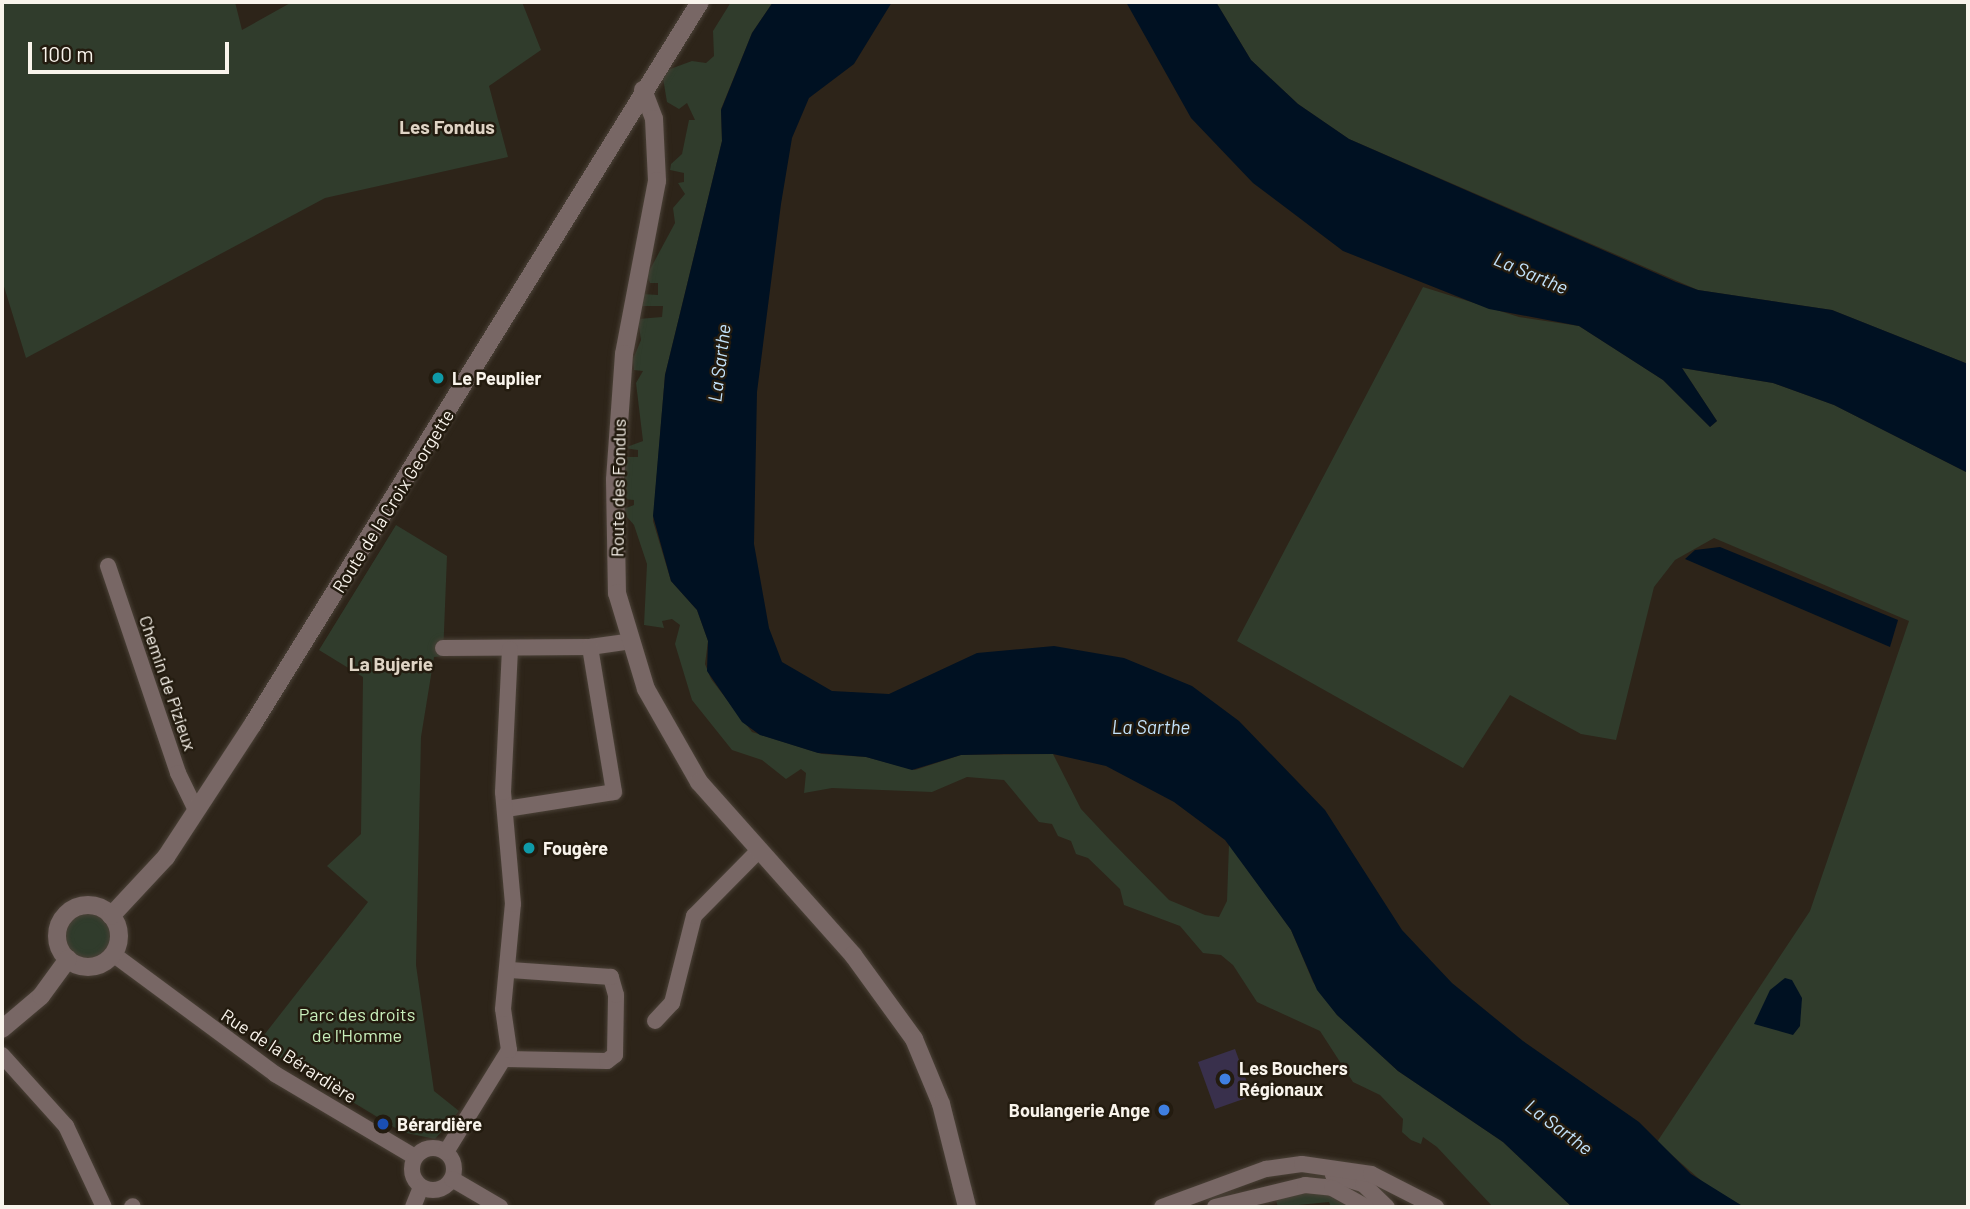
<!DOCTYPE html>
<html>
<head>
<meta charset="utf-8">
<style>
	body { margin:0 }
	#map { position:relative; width:1970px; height:1209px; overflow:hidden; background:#2d2419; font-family:Barlow,sans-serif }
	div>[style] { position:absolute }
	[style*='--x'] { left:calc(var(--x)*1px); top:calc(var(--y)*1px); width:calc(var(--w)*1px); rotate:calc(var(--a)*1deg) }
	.green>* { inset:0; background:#303c2c }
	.round { border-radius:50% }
	.water>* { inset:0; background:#012 }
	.building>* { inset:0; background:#39304c }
	.roads { filter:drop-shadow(0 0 2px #4a4137) drop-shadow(0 0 2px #4a4137) }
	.minor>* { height:16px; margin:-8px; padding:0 8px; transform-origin:8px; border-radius:8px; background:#786765 }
	.minor>.ring { margin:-8px; padding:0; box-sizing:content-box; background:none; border:16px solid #786765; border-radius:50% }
	.tertiary>* { height:18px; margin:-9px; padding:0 9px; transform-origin:9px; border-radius:9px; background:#786765 }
	.tertiary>.ring { margin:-9px; padding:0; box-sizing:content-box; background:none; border:18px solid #786765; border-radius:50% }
	.dots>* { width:19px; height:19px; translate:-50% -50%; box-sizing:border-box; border:4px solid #231b0f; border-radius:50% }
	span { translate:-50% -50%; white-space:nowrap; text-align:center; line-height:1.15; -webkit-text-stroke:5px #231b0f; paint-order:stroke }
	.poi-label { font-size:18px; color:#f9f4ec; font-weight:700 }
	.left { translate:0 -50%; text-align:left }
	.right { translate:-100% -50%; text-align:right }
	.street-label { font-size:18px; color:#f9f4ec }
	.park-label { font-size:18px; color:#c8efbb }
	.neighbourhood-label { font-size:19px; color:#dfd4c5; font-weight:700 }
	.water-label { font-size:19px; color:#c3e3fc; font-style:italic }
	.frame { position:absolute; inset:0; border:4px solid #f9f4ec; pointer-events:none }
	.scale { position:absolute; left:28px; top:42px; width:201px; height:32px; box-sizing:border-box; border:4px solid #f9f4ec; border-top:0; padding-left:9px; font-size:21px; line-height:24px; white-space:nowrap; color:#f9f4ec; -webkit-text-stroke:5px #231b0f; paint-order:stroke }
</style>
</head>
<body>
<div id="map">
	<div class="green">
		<i style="clip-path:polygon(2px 2px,235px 2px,242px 30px,292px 2px,522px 2px,541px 50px,489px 86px,508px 157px,325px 198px,26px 358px,2px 280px)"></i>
		<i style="clip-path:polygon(731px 2px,773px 2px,752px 33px,721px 109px,722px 141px,665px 375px,653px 521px,671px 581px,697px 610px,708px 641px,705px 664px,711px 679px,752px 732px,822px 754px,866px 757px,915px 770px,961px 755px,1053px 754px,1081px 809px,1110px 840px,1169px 900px,1205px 915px,1219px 917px,1227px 901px,1229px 844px,1291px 930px,1313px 982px,1337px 1015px,1398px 1071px,1503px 1142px,1572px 1207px,1493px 1207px,1437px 1147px,1423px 1137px,1421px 1144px,1411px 1140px,1402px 1132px,1403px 1119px,1380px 1095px,1353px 1082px,1320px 1031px,1257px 1002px,1233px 965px,1221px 955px,1203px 953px,1180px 926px,1124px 905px,1120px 889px,1088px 858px,1076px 854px,1071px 841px,1058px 836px,1052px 824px,1039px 822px,1004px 780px,967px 777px,932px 792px,832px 788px,804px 793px,806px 773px,801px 769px,786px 779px,762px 760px,732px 750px,692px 700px,675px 644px,680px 625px,672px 619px,662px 621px,664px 628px,644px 625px,647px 564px,634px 525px,621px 510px,634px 505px,634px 500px,624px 499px,622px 488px,627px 457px,638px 457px,638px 450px,624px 448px,643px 441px,636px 383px,643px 371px,634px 370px,633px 359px,641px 340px,638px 319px,662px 317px,663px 306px,641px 306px,642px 294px,658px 295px,658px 283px,650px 283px,647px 275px,675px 223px,673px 208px,685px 194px,678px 183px,684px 182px,684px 173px,670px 170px,671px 164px,682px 154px,689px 120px,695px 120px,687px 103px,679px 109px,667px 102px,662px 72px,692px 61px,706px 63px,714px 56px,713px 31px)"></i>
		<i style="clip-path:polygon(1216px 2px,1968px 2px,1968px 364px,1832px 310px,1698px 290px,1349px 139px,1298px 104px,1251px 60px)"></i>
		<i style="clip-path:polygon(1423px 287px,1519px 317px,1579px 326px,1663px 380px,1710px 427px,1717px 421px,1682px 368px,1773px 383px,1834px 405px,1968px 473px,1968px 1207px,1744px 1207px,1705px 1184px,1657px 1142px,1810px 911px,1909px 621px,1714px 538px,1675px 560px,1654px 587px,1616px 740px,1581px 734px,1510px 695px,1463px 768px,1237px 641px)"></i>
		<i style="clip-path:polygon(396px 525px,447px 556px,443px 656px,434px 657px,421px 737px,416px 965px,434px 1091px,459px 1111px,435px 1139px,402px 1132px,257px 1044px,368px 902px,327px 866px,361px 834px,363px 677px,319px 650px)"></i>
		<i class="round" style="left:64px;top:912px;width:48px;height:48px"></i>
		<i style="clip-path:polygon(1314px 1192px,1331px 1195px,1356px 1207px,1331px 1207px,1329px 1202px,1278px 1207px,1275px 1197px)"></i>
	</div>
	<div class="water">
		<i style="clip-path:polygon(773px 2px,892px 2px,854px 64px,809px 98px,792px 138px,781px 204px,757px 392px,754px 544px,769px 628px,782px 662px,832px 691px,889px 694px,977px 653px,1054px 646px,1124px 658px,1192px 686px,1239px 721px,1325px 810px,1402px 930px,1452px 983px,1523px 1041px,1639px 1122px,1691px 1174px,1744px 1207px,1572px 1207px,1503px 1142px,1398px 1071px,1337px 1015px,1317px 990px,1291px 930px,1225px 840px,1174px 802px,1106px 766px,1053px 754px,1004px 754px,961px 755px,912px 770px,866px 757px,818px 753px,760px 735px,742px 722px,707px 671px,708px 641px,697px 610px,671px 581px,653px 516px,665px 375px,722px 141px,721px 110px,752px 33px)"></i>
		<i style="clip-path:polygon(1126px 2px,1216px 2px,1251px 60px,1298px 104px,1349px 139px,1676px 282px,1698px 290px,1832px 310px,1968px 364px,1968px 473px,1834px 405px,1773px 383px,1682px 368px,1717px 421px,1710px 427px,1663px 380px,1579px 326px,1489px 309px,1343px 251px,1253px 183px,1191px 118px)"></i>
		<i style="clip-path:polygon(1720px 547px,1898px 620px,1890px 647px,1685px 559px,1695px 550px)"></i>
		<i style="clip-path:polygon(1785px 978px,1792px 980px,1802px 998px,1800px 1026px,1793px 1035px,1754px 1024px,1770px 990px)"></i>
	</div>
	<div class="building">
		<i style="clip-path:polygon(1235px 1049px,1252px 1096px,1215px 1109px,1198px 1062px)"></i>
	</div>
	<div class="roads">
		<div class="minor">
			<i style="--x:108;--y:566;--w:219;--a:71.3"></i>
			<i style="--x:178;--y:773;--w:41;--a:64.1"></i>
			<i style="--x:443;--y:648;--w:147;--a:-0.4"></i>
			<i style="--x:590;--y:647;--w:42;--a:-8.1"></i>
			<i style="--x:506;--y:809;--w:109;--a:-8.9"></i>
			<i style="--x:614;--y:792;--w:147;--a:-99.4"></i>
			<i style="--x:113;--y:954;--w:202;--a:36.5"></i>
			<i style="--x:275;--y:1074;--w:163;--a:30.7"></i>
			<i style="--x:655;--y:1021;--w:25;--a:-47"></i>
			<i style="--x:672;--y:1003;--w:90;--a:-75.8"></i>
			<i style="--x:694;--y:916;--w:93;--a:-45.4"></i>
			<i style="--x:2;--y:1055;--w:96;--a:48"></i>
			<i style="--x:66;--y:1126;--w:89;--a:64.9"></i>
			<i style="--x:506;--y:1059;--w:101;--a:1.1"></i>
			<i style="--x:607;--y:1061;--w:10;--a:-37"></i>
			<i style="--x:615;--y:1055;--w:60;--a:-89"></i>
			<i style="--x:616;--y:995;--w:19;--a:-106"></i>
			<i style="--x:611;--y:977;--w:101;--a:-176"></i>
			<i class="ring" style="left:412px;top:1148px;width:26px;height:26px"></i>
			<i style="--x:446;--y:1152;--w:120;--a:-58.3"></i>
			<i style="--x:509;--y:1050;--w:41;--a:-98.3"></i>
			<i style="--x:503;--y:1009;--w:105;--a:-84.6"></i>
			<i style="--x:513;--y:904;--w:112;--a:-95.1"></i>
			<i style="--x:503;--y:792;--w:143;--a:-87.2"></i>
			<i style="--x:1333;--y:1175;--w:31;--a:17"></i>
			<i style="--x:1363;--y:1184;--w:33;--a:44"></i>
			<i style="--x:452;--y:1179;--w:56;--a:30.3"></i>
			<i style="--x:132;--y:1207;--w:1;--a:-45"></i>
			<i style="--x:413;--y:1207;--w:22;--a:-68"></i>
			<i style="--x:1162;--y:1207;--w:111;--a:-20.1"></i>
			<i style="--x:1266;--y:1169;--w:36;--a:-8"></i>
			<i style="--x:1302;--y:1164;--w:70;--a:8.2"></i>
			<i style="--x:1371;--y:1174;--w:73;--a:26.9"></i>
			<i style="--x:1215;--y:1207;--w:93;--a:-13.7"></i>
			<i style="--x:1305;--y:1185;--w:27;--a:6"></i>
			<i style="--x:1332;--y:1188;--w:39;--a:29"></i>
		</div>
		<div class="tertiary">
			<i style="--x:643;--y:90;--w:31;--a:69"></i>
			<i style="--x:654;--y:119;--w:62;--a:87.2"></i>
			<i style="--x:657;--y:181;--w:176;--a:100.8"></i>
			<i style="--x:624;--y:354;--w:126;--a:94.1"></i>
			<i style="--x:615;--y:480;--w:113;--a:89"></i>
			<i style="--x:617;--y:593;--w:100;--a:73.2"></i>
			<i style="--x:646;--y:689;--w:107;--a:60.3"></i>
			<i style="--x:699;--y:782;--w:232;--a:48.3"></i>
			<i style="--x:853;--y:955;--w:104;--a:54"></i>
			<i style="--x:914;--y:1039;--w:70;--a:67.4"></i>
			<i style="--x:941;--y:1104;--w:106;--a:75.8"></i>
			<i class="ring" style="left:57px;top:905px;width:44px;height:44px"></i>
			<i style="--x:111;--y:916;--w:81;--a:-47"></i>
			<i style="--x:166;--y:857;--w:159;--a:-56.8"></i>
			<i style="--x:253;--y:724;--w:849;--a:-58.24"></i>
			<i style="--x:2;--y:1029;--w:51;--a:-40.2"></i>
			<i style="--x:41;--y:996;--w:46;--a:-53.9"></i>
		</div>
	</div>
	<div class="dots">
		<i style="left:438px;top:378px;background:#0f9aa8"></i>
		<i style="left:529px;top:848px;background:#0f9aa8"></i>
		<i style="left:1225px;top:1079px;background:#3f7fe0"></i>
		<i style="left:1164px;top:1110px;background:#3f7fe0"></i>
		<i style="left:383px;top:1124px;background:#1a4fb4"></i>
	</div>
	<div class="poi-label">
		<span class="left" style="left:452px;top:378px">Le Peuplier</span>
		<span class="left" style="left:543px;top:848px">Fougère</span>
		<span class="left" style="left:1239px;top:1079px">Les Bouchers<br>Régionaux</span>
		<span class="right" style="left:1150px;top:1110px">Boulangerie Ange</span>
		<span class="left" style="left:397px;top:1124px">Bérardière</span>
	</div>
	<div class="street-label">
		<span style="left:618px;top:488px;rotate:-89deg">Route des Fondus</span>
		<span style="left:393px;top:501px;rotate:-58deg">Route de la Croix Georgette</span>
		<span style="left:168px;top:683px;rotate:71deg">Chemin de Pizieux</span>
		<span style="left:289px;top:1056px;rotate:33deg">Rue de la Bérardière</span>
	</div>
	<div class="park-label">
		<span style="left:357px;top:1025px">Parc des droits<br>de l'Homme</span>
	</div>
	<div class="neighbourhood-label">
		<span style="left:447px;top:127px">Les Fondus</span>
		<span style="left:391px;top:664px">La Bujerie</span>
	</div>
	<div class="water-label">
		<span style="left:1531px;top:273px;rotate:23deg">La Sarthe</span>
		<span style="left:719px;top:363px;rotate:-83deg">La Sarthe</span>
		<span style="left:1151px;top:727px">La Sarthe</span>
		<span style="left:1559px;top:1127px;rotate:37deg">La Sarthe</span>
	</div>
	<div class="frame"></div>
	<div class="scale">100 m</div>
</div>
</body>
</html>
